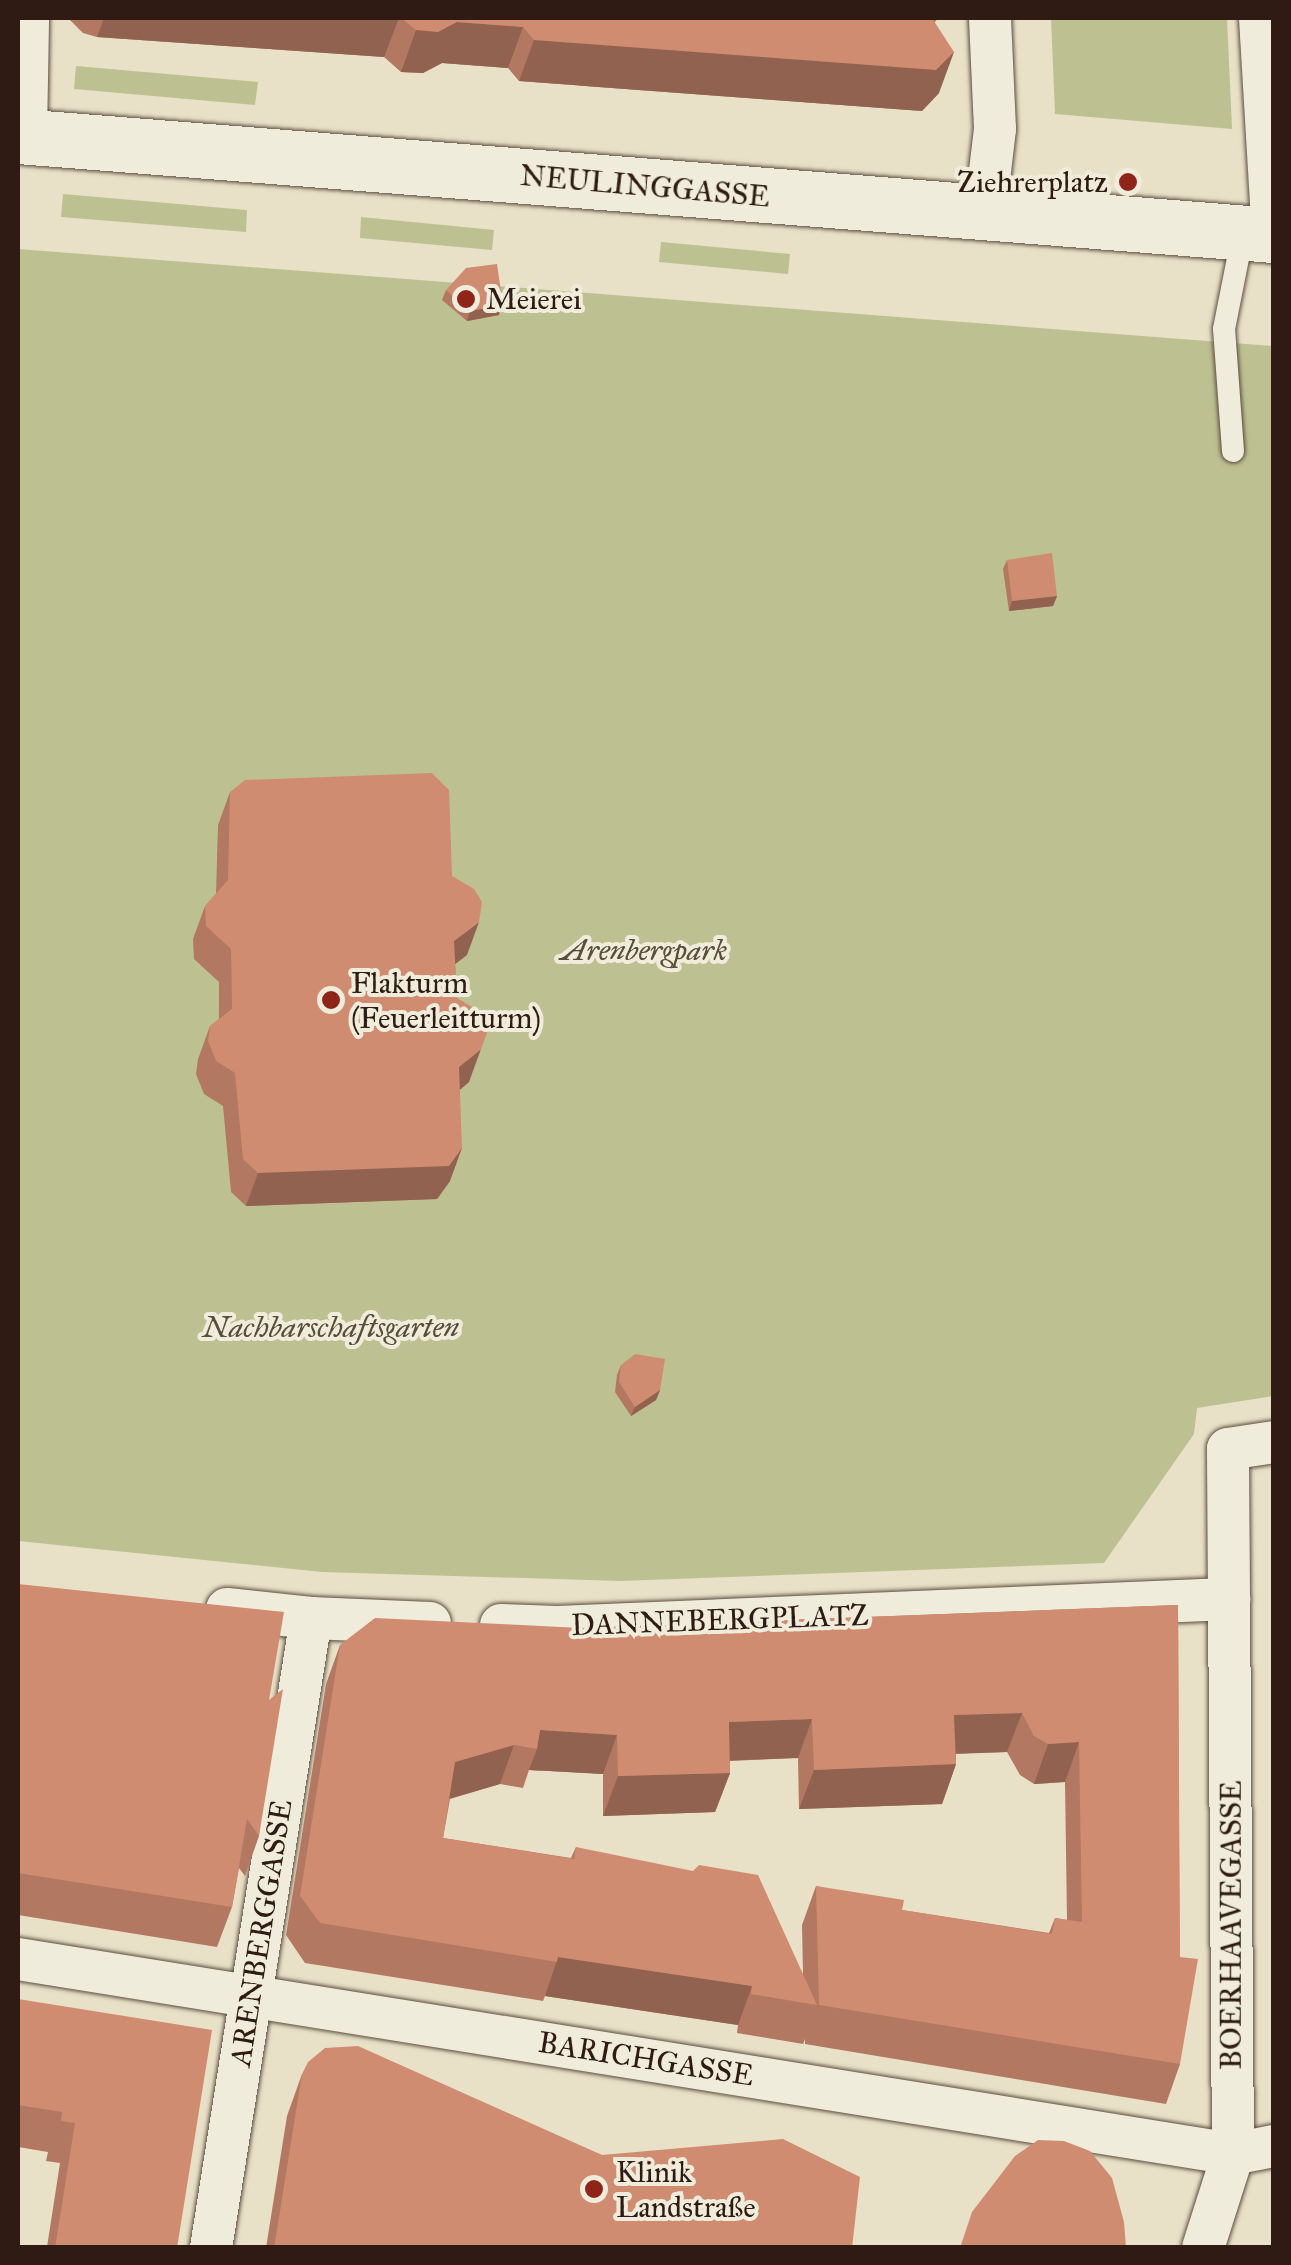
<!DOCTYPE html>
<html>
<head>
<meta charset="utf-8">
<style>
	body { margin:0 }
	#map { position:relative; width:1291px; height:2265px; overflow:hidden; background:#e8e1c7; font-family:"IM FELL Great Primer",serif }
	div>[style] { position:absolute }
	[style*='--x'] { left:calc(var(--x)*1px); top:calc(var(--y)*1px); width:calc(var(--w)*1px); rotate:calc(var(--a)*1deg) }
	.green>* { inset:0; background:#bdc191 }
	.roads { filter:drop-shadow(0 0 2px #5d4c40) drop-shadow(0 0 2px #5d4c40) }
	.lane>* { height:22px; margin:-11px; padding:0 11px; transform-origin:11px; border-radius:11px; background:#f0ecdb }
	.street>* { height:42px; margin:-21px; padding:0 21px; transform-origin:21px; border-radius:21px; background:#f0ecdb }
	.secondary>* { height:55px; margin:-27.5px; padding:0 27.5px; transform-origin:27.5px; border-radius:27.5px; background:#f0ecdb }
	.wall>* { inset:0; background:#b27861 }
	.shaded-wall>* { inset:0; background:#91624f }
	.building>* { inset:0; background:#cf8c71 }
	.dots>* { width:28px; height:28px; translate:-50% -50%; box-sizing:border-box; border:5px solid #f0ecdb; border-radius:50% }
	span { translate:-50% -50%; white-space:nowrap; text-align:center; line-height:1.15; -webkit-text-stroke:8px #f0ecdb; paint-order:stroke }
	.poi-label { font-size:30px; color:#2f1b13 }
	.right { translate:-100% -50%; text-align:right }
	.left { translate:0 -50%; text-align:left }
	.street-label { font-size:30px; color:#2f1b13 }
	.park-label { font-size:30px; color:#5a4d39; font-style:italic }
	.frame { position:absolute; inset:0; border:20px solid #2f1b13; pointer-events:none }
</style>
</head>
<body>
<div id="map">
	<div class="green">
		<i style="clip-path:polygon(1051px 18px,1227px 18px,1232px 129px,1055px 114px)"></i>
		<i style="clip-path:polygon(76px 66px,258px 82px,255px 105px,74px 89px)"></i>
		<i style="clip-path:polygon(63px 194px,247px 210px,246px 232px,61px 217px)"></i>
		<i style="clip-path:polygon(361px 217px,494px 230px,492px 250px,360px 238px)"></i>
		<i style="clip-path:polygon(661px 242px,790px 254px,788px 274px,659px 262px)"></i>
		<i style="clip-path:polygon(18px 249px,1273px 346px,1273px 1396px,1197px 1408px,1194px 1434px,1104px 1563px,620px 1581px,322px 1572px,18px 1541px)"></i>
	</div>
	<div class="roads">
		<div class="lane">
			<i style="--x:1233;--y:451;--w:122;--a:-94.2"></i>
			<i style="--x:1224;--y:329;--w:98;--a:-78.8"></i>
		</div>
		<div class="street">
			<i style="--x:1260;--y:18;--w:217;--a:86.6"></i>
			<i style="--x:26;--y:136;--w:118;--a:-89"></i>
			<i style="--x:985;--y:213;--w:85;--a:-83.2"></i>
			<i style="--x:995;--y:129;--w:111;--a:-92.6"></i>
			<i style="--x:227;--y:1609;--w:84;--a:6.1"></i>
			<i style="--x:311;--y:1618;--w:119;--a:2.4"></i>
			<i style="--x:501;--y:1625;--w:56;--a:2"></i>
			<i style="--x:557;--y:1627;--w:673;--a:-2.39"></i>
			<i style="--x:1229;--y:1599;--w:150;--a:-90.4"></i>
			<i style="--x:1228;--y:1449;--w:47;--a:-8.7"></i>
			<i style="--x:18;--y:1959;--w:1231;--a:9.12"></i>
			<i style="--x:1233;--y:2154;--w:42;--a:-11"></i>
			<i style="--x:211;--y:2248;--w:638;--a:-80.98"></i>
			<i style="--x:1203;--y:2248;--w:99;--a:-72.3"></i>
			<i style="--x:1233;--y:2154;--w:555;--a:-90.41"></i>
		</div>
		<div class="secondary">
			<i style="--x:18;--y:136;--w:1260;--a:4.51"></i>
		</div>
	</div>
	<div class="wall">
		<i style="clip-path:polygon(68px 18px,938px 18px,935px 22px,939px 93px,922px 111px,519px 81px,508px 68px,442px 63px,423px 73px,401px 72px,384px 57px,97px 37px,83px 33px)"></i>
		<i style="clip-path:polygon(446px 290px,499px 315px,467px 321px,442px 300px)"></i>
		<i style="clip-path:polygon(1007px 560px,1057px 596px,1053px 606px,1009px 611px,1003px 569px)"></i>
		<i style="clip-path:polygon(230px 792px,452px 876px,467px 955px,455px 964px,457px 998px,469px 1082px,460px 1090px,450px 1181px,437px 1199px,246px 1206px,231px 1192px,223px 1106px,204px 1094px,196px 1074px,198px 1059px,210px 1026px,219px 1019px,219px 982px,194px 959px,193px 939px,205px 906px,216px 894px,218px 825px)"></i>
		<i style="clip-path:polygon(621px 1365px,660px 1390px,656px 1400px,631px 1416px,615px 1392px,617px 1375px)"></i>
		<i style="clip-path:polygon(18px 1584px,269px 1700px,259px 1836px,245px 1876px,239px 1868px,232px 1907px,217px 1947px,18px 1915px)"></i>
		<i style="clip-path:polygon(evenodd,1178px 1605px,1180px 2064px,1166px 2104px,805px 2044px,805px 2039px,803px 2044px,737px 2033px,738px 2025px,545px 1996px,543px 2001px,305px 1963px,286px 1935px,326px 1684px,340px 1645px,582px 1628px,1178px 1605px,1007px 1752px,1020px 1775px,1034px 1784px,1065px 1782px,1067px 1920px,1055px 1918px,1049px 1933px,902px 1910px,816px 1886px,802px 1925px,803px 1974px,576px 1847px,571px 1858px,443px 1838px,450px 1799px,500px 1784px,523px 1788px,529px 1770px,603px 1774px,603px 1816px,715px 1812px,730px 1773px,730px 1761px,798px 1758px,799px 1809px,942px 1804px,956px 1764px,956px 1754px,1007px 1752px)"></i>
		<i style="clip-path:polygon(18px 1999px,177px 2248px,44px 2248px,47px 2247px,60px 2163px,46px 2161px,48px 2152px,18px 2147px)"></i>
		<i style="clip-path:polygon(302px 2074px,602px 2155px,852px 2248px,266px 2248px,287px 2116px)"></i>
	</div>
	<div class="shaded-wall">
		<i style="clip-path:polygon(104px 18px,399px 18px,384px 57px,97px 37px)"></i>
		<i style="clip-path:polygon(457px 22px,523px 27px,508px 68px,442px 63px,423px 73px,401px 72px,416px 30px)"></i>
		<i style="clip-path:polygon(534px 40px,954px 52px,939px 93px,922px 111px,519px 81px)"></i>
		<i style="clip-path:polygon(503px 305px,499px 315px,467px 321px,470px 311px)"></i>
		<i style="clip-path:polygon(1057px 596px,1053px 606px,1009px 611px,1012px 601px)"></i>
		<i style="clip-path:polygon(479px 922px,467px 955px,442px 974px,454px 941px)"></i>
		<i style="clip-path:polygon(481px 1049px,469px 1082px,447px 1100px,459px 1067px)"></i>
		<i style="clip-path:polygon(462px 1148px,450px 1181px,437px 1199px,246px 1206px,258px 1173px)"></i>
		<i style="clip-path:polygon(660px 1390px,656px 1400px,631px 1416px,635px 1407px)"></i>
		<i style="clip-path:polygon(1022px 1713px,1007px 1752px,940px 1754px,954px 1715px)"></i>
		<i style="clip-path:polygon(812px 1719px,798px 1758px,715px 1761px,729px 1722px)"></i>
		<i style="clip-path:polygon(540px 1730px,617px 1735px,603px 1774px,529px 1770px,537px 1749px)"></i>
		<i style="clip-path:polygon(1079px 1742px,1065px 1782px,1034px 1784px,1048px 1744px)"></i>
		<i style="clip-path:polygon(514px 1745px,500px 1784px,441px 1801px,455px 1762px)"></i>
		<i style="clip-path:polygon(956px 1764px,942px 1804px,799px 1809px,814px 1770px)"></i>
		<i style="clip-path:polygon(730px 1773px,715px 1812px,603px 1816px,618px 1776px)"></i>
		<i style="clip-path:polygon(558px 1957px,752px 1986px,738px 2025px,545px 1996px)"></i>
	</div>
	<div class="building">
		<i style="clip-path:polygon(401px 18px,932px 18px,954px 52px,936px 70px,534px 40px,523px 27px,457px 22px,438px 32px,416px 30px)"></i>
		<i style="clip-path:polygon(497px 264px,503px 305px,470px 311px,446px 290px,466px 268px)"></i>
		<i style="clip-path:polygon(1052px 553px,1057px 596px,1012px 601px,1007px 560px)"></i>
		<i style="clip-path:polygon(432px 773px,449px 790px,452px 876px,474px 889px,482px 902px,479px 922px,454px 941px,457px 998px,477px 1010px,487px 1033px,481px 1049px,459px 1067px,462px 1148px,449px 1166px,258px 1173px,243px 1159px,235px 1073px,216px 1061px,208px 1041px,210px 1026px,232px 1009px,231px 949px,206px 926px,205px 906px,228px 880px,230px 792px,245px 780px)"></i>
		<i style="clip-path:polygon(635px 1354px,665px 1359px,660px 1390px,635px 1407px,619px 1382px,621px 1365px)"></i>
		<i style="clip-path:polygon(18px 1584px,284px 1612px,269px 1700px,283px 1689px,259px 1836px,247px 1819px,232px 1907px,18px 1873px)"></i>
		<i style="clip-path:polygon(1178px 1605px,1180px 1957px,1198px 1959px,1180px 2064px,819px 2005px,816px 1886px,904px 1900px,902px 1910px,1052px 1934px,1055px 1918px,1082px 1922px,1079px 1742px,1048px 1744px,1034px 1736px,1022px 1713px,954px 1715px,956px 1764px,814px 1770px,812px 1719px,729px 1722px,730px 1773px,618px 1776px,617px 1735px,540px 1730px,537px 1749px,514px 1745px,455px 1762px,443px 1838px,574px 1859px,576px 1847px,693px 1871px,699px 1865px,758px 1875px,817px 2005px,751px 1994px,752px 1986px,558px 1957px,557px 1962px,320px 1923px,300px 1896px,340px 1645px,375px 1618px,582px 1628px)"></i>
		<i style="clip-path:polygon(18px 1999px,212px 2030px,177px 2248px,55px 2248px,75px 2123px,61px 2121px,62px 2112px,18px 2105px)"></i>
		<i style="clip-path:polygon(358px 2046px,602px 2155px,783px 2139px,860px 2177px,852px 2248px,274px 2248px,302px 2074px,308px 2062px,325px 2048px)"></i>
		<i style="clip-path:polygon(1038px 2140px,1064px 2141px,1090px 2151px,1112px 2178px,1124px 2222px,1126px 2248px,960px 2248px,972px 2212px,1015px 2156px)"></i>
	</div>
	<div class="dots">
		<i style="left:1128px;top:182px;background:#8f2418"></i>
		<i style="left:466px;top:299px;background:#8f2418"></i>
		<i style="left:331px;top:1000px;background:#8f2418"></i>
		<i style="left:594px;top:2189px;background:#8f2418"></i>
	</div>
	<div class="poi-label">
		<span class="right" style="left:1108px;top:182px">Ziehrerplatz</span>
		<span class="left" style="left:486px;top:299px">Meierei</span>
		<span class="left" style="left:351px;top:1000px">Flakturm<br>(Feuerleitturm)</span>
		<span class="left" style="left:616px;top:2189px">Klinik<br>Landstraße</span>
	</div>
	<div class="street-label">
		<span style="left:645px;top:186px;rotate:5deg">NEULINGGASSE</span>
		<span style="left:720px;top:1620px;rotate:-2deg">DANNEBERGPLATZ</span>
		<span style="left:1231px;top:1925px;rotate:-90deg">BOERHAAVEGASSE</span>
		<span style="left:261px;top:1933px;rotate:-81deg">ARENBERGGASSE</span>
		<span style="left:646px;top:2059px;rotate:9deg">BARICHGASSE</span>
	</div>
	<div class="park-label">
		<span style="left:644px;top:950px">Arenbergpark</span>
		<span style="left:331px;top:1327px">Nachbarschaftsgarten</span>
	</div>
	<div class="frame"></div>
</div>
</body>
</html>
